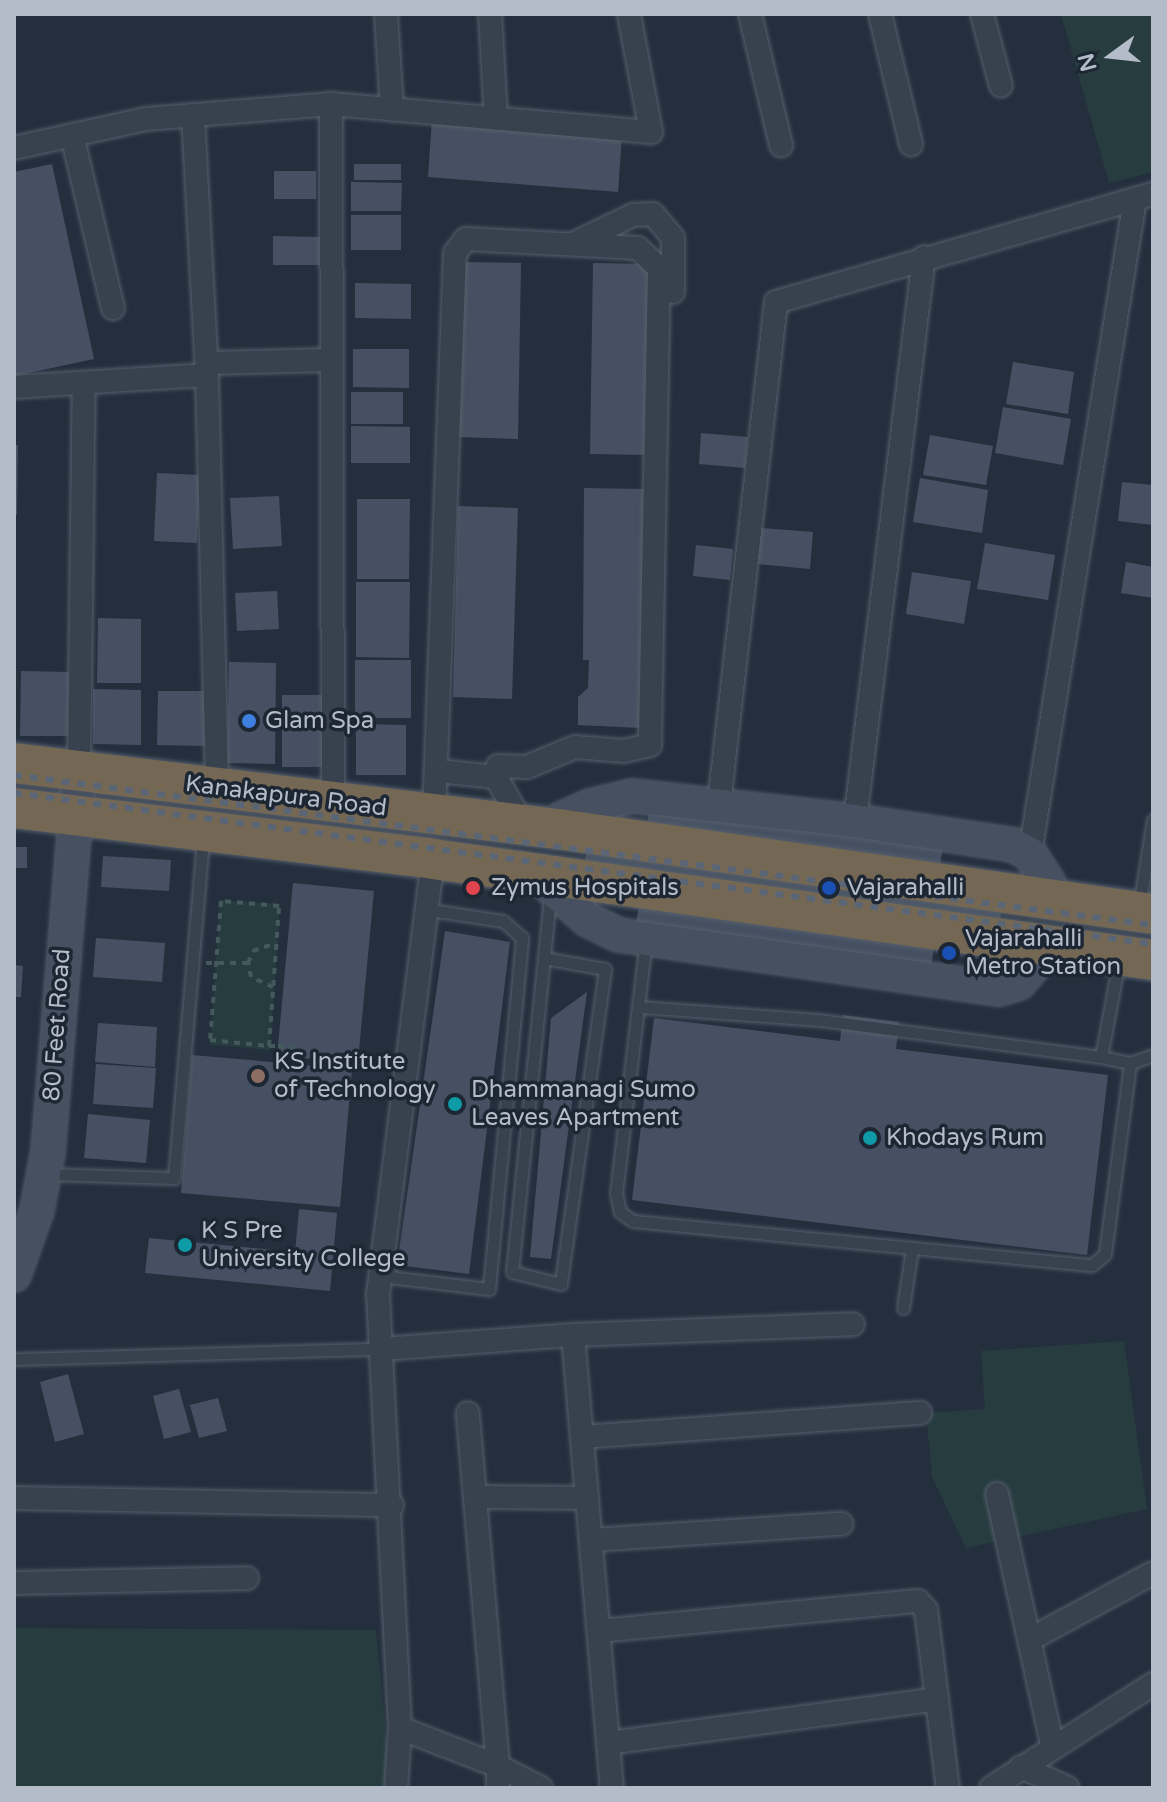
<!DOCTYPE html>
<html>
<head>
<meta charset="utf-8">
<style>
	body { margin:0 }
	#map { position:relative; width:1167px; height:1802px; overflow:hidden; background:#242f3e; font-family:"Varela Round",sans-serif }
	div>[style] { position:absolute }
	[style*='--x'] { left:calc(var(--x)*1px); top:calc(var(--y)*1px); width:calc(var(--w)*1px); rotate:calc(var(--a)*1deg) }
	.green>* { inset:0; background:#263c3f }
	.building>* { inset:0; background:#455162 }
	.path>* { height:4px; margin-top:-2px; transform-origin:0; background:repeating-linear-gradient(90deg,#44595c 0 6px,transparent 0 12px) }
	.roads { filter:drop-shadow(0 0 2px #565f6c) drop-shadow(0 0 2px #565f6c) }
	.lane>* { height:11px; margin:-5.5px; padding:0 5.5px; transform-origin:5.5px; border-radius:5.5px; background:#38414e }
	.street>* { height:22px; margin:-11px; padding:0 11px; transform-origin:11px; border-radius:11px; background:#38414e }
	.secondary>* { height:32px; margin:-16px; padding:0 16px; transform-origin:16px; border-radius:16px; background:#465061 }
	.highway>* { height:40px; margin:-20px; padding:0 20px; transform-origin:20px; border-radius:20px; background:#746855 }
	.rail>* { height:6px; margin-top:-3px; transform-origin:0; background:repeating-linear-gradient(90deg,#5a6575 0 8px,transparent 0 16px) }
	.dots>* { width:22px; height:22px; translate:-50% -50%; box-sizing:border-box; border:4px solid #1d2633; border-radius:50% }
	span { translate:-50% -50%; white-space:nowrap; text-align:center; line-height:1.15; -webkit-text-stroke:7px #1d2633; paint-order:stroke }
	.poi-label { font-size:24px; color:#b4bcc9 }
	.left { translate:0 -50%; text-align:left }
	.street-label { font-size:24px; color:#b4bcc9 }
	.frame { position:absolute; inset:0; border:16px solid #b4bcc9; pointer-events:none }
	.north { position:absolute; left:1071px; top:16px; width:80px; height:80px; -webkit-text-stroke:6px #1d2633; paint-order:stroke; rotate:255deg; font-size:22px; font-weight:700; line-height:32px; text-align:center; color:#b4bcc9 }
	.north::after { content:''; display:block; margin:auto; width:28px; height:36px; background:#b4bcc9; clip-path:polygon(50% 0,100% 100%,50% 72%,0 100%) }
</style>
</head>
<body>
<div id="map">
	<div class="green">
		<i style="clip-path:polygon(1061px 14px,1153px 14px,1153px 172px,1109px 183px)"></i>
		<i style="clip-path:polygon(220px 900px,280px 904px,270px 1050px,210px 1045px)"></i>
		<i style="clip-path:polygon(1124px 1341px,1147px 1509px,966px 1548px,932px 1477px,926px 1413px,985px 1409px,981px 1351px)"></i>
		<i style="clip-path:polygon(14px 1628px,376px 1630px,391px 1787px,14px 1788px)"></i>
	</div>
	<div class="building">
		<i style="clip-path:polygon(432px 119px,622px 135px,618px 192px,428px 177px)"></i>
		<i style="clip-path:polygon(52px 164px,94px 359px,14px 376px,14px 172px)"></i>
		<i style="clip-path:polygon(354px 164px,401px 164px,401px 180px,354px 180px)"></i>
		<i style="clip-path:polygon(274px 171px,316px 171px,316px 199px,274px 199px)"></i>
		<i style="clip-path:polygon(351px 182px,402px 183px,401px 211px,351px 211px)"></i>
		<i style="clip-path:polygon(351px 215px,401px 215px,401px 250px,351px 250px)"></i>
		<i style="clip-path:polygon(273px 236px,320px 237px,320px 265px,273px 265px)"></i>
		<i style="clip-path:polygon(462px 262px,521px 263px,518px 439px,458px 437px)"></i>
		<i style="clip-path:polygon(593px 263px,650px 264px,648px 455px,590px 454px)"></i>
		<i style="clip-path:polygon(355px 283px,411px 284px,411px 319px,355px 318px)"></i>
		<i style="clip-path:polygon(353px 349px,409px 349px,409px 388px,353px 387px)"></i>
		<i style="clip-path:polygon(1013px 362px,1074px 372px,1068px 414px,1006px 404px)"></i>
		<i style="clip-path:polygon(351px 392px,403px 392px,403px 424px,351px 424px)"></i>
		<i style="clip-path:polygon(1003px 407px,1071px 419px,1063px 465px,995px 453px)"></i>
		<i style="clip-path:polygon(351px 426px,410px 427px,410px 463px,351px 463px)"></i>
		<i style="clip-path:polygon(701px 433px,748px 437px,745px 468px,699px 464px)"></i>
		<i style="clip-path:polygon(930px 435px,993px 446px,986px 485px,923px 475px)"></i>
		<i style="clip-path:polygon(14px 445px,18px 445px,17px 515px,14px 515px)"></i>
		<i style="clip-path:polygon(157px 473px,200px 475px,197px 543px,154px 541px)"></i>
		<i style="clip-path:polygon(920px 478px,988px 490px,982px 533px,913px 522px)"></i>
		<i style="clip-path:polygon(1122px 482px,1153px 485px,1153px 525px,1118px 521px)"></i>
		<i style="clip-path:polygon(584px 488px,644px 489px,641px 728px,578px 725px,578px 697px,588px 688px,589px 660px,583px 660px)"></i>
		<i style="clip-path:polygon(279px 496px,282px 546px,233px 549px,230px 498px)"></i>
		<i style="clip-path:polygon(357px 499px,410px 499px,409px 579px,357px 579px)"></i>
		<i style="clip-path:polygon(458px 506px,518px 508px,512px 699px,453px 697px)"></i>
		<i style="clip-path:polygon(761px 528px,813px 532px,810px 569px,758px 564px)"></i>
		<i style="clip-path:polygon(985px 543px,1055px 555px,1048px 600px,977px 589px)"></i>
		<i style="clip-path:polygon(696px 545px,733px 549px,730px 580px,693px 576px)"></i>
		<i style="clip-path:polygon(1126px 562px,1153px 567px,1153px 598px,1121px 593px)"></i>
		<i style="clip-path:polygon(912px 572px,971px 581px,964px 624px,906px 614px)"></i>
		<i style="clip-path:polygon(356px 582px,410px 582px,409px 658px,356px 657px)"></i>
		<i style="clip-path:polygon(277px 591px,279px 629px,237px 631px,235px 593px)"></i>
		<i style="clip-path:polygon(98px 618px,141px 619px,141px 683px,97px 683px)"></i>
		<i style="clip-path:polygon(355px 660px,411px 660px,411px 718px,355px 718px)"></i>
		<i style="clip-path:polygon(229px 662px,276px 663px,275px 764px,227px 763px)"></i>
		<i style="clip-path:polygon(21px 671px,69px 672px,68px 736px,20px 736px)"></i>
		<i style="clip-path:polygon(93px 689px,141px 690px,141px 745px,93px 744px)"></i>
		<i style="clip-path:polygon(158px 691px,206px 691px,206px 746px,157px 745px)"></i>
		<i style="clip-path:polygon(282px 695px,323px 695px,323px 767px,282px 767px)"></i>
		<i style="clip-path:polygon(356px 724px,406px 725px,406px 775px,356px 775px)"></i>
		<i style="clip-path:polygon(650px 805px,943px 845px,939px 873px,1005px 882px,997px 945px,935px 937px,931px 970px,635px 929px,640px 900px,581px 892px,590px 823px,646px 831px)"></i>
		<i style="clip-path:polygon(14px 847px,27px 847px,27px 868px,14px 868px)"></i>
		<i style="clip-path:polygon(103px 856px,171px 860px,169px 891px,101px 887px)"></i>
		<i style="clip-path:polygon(293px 883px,374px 891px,358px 1061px,277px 1057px)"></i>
		<i style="clip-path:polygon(445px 931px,510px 942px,469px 1274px,397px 1265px)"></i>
		<i style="clip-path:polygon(96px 938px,165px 943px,162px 982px,93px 977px)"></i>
		<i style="clip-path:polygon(14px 965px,23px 966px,21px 997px,14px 997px)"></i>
		<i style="clip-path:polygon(587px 992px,551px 1259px,530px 1257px,551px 1018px)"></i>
		<i style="clip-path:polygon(843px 1015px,899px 1022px,896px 1049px,1108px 1075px,1087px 1255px,632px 1200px,654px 1018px,840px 1041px)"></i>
		<i style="clip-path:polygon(98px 1023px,157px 1027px,155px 1067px,95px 1062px)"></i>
		<i style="clip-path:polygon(192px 1055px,352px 1069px,340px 1207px,181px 1193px)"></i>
		<i style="clip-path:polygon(96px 1064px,156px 1068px,153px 1108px,93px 1104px)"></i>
		<i style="clip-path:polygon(88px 1114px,150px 1120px,146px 1163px,84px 1158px)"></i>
		<i style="clip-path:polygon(299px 1209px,337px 1213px,330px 1291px,145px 1273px,149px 1238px,295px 1252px)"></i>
		<i style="clip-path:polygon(68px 1374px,84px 1434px,55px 1442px,40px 1382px)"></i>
		<i style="clip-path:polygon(179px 1389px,191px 1432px,164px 1439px,153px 1396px)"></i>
		<i style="clip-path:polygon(218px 1398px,227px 1431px,199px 1438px,190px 1405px)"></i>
	</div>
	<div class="path">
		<i style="--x:206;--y:963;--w:42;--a:0"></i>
		<i style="--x:273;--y:987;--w:24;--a:-156"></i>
		<i style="--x:251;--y:977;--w:14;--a:-102"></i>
		<i style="--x:248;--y:963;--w:13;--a:-67"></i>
		<i style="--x:253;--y:951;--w:24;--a:-19"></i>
		<i style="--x:269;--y:1046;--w:140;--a:-85.9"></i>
		<i style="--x:279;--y:906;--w:58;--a:-175.1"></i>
		<i style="--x:221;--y:901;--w:139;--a:94.5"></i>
		<i style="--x:210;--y:1040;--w:59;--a:5.8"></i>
		<i style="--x:269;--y:1046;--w:9;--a:0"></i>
		<i style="--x:278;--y:1046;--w:20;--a:6"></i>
	</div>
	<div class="roads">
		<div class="lane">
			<i style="--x:1139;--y:907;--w:88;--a:-80.9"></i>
			<i style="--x:544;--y:958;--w:62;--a:10.2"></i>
			<i style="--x:605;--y:969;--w:318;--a:98"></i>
			<i style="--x:561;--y:1284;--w:50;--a:-166.2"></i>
			<i style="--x:512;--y:1272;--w:379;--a:-84.2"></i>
			<i style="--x:638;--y:1007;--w:67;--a:-83.2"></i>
			<i style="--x:1101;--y:1057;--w:283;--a:-172.5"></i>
			<i style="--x:820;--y:1020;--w:182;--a:-175.9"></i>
			<i style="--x:638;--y:1007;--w:187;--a:96.7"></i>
			<i style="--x:616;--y:1193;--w:19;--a:78"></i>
			<i style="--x:620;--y:1212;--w:16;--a:35"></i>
			<i style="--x:633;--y:1221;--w:461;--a:5.5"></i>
			<i style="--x:1092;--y:1265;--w:17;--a:-40"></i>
			<i style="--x:1105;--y:1254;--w:193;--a:-82.5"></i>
			<i style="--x:1130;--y:1063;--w:30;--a:-168"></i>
			<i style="--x:1101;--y:1057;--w:98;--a:-79.4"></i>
			<i style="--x:1130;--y:1063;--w:24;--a:-19"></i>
			<i style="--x:45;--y:1174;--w:129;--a:1.8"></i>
			<i style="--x:174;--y:1178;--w:342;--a:-85.1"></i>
			<i style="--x:390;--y:1265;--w:12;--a:99"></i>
			<i style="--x:388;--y:1277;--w:102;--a:6.8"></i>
			<i style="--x:489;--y:1289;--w:353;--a:-84.6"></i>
			<i style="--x:522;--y:938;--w:25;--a:-138"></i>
			<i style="--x:503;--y:921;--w:67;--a:-171.4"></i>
			<i style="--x:903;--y:1308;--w:61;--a:-81.5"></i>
			<i style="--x:14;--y:1359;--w:367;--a:-1.6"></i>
		</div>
		<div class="street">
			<i style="--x:386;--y:14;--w:96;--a:86.4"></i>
			<i style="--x:490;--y:14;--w:105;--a:86.7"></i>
			<i style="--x:750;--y:14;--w:135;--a:76.7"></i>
			<i style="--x:880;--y:14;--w:134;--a:76.6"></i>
			<i style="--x:982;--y:14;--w:74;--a:75.2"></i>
			<i style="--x:193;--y:115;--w:260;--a:86.9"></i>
			<i style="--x:72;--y:135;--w:178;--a:76.7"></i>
			<i style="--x:14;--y:148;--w:135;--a:-12.4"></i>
			<i style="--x:146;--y:119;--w:186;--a:-4.6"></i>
			<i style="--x:573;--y:244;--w:67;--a:-25.8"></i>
			<i style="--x:633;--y:215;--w:20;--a:-3"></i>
			<i style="--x:653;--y:214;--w:31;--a:50"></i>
			<i style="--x:673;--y:238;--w:54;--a:90"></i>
			<i style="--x:210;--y:363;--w:119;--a:-1.4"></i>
			<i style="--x:14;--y:387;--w:193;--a:-3.6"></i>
			<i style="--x:207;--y:375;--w:413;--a:88.6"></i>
			<i style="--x:79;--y:770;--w:386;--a:-89.3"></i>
			<i style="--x:438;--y:771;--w:58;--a:5.9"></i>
			<i style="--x:333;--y:802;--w:698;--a:-90.16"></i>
			<i style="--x:331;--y:104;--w:321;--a:5"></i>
			<i style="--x:651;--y:132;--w:120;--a:-100.6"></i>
			<i style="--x:719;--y:804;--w:505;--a:-83.52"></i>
			<i style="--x:776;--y:302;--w:392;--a:-16"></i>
			<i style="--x:434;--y:815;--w:562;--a:-87.86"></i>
			<i style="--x:455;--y:253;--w:18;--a:-52"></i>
			<i style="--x:466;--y:239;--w:172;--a:3"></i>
			<i style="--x:638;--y:248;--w:29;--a:44"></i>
			<i style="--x:659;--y:268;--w:477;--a:91.1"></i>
			<i style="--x:650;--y:745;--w:27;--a:167"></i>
			<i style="--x:624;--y:751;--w:49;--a:-175.3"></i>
			<i style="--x:575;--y:747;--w:52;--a:157.4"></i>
			<i style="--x:527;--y:767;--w:29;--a:-178"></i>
			<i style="--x:498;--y:766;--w:11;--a:100"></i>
			<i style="--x:496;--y:777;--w:55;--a:60.6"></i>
			<i style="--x:855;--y:821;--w:568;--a:-83.03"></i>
			<i style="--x:1030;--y:854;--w:663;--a:-80.89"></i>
			<i style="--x:573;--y:1335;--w:280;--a:-2.2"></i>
			<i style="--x:381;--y:1349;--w:193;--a:-4.2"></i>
			<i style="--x:573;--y:1335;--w:455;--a:85.1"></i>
			<i style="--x:582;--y:1437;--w:339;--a:-4.1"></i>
			<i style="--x:997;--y:1494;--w:257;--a:77.6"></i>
			<i style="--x:475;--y:1497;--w:112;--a:0.5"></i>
			<i style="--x:14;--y:1498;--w:378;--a:1.1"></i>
			<i style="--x:591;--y:1540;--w:251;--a:-3.7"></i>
			<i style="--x:14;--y:1583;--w:233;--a:-1.2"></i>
			<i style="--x:599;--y:1631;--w:320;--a:-5.4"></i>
			<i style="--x:918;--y:1601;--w:12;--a:48"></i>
			<i style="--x:926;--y:1610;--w:179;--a:83"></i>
			<i style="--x:1029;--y:1640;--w:141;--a:-28.4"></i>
			<i style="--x:400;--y:1728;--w:105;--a:21.2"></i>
			<i style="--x:498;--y:1766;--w:354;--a:-94.9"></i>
			<i style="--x:609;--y:1743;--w:331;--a:-7.6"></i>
			<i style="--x:1021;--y:1767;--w:51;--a:24.1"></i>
			<i style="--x:396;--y:1788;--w:60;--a:-86.2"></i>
			<i style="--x:400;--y:1728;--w:435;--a:-92.9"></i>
			<i style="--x:378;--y:1294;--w:438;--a:-82.8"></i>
			<i style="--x:498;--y:1788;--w:22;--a:-90"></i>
			<i style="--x:498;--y:1766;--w:48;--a:27.1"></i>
			<i style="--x:991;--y:1788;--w:193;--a:-32.7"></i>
		</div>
		<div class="secondary">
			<i style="--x:558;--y:829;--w:10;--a:-73"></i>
			<i style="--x:561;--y:819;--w:32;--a:-24"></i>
			<i style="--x:590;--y:806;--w:43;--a:-13.4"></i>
			<i style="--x:632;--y:796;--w:224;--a:6.4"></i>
			<i style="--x:855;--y:821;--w:160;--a:8.6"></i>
			<i style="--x:1013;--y:845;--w:19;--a:28"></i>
			<i style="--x:1030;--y:854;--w:33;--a:57"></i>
			<i style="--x:1048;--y:882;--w:16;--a:90"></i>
			<i style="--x:549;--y:877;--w:10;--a:84"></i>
			<i style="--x:550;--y:887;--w:50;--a:41"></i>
			<i style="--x:588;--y:920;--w:34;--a:26"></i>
			<i style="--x:619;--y:935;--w:384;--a:8.1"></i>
			<i style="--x:999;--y:989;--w:21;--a:-17"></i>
			<i style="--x:1019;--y:983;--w:30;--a:-49"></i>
			<i style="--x:1039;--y:960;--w:18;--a:-74"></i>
			<i style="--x:14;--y:1275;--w:69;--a:-70.5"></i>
			<i style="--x:37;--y:1210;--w:60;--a:-79.4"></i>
			<i style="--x:48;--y:1151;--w:382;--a:-85.3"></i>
		</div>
		<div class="highway">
			<i style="--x:14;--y:763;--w:548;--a:6.92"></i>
			<i style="--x:558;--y:829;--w:601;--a:8.13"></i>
			<i style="--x:14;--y:808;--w:422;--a:6.9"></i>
			<i style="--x:433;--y:859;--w:727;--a:7.99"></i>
		</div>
	</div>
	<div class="rail">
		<i style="--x:14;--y:775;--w:1149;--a:7.5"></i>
		<i style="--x:14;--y:793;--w:1149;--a:7.55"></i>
	</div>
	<div class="dots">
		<i style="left:249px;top:721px;background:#3f7fe0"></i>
		<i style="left:473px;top:888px;background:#e0444e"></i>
		<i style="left:829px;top:888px;background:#1a4fb4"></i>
		<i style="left:949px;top:953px;background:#1a4fb4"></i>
		<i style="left:258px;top:1076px;background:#8d6e63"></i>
		<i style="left:455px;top:1104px;background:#0f9aa8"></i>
		<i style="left:870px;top:1138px;background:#0f9aa8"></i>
		<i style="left:185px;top:1245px;background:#0f9aa8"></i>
	</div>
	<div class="poi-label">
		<span class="left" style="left:265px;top:721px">Glam Spa</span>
		<span class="left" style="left:491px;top:888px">Zymus Hospitals</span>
		<span class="left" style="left:847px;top:888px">Vajarahalli</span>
		<span class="left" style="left:965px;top:953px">Vajarahalli<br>Metro Station</span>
		<span class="left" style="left:274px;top:1076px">KS Institute<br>of Technology</span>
		<span class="left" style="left:471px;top:1104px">Dhammanagi Sumo<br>Leaves Apartment</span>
		<span class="left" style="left:886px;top:1138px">Khodays Rum</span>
		<span class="left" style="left:201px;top:1245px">K S Pre<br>University College</span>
	</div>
	<div class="street-label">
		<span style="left:286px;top:796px;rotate:7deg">Kanakapura Road</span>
		<span style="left:57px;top:1025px;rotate:-86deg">80 Feet Road</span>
	</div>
	<div class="frame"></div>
	<div class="north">N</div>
</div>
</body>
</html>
